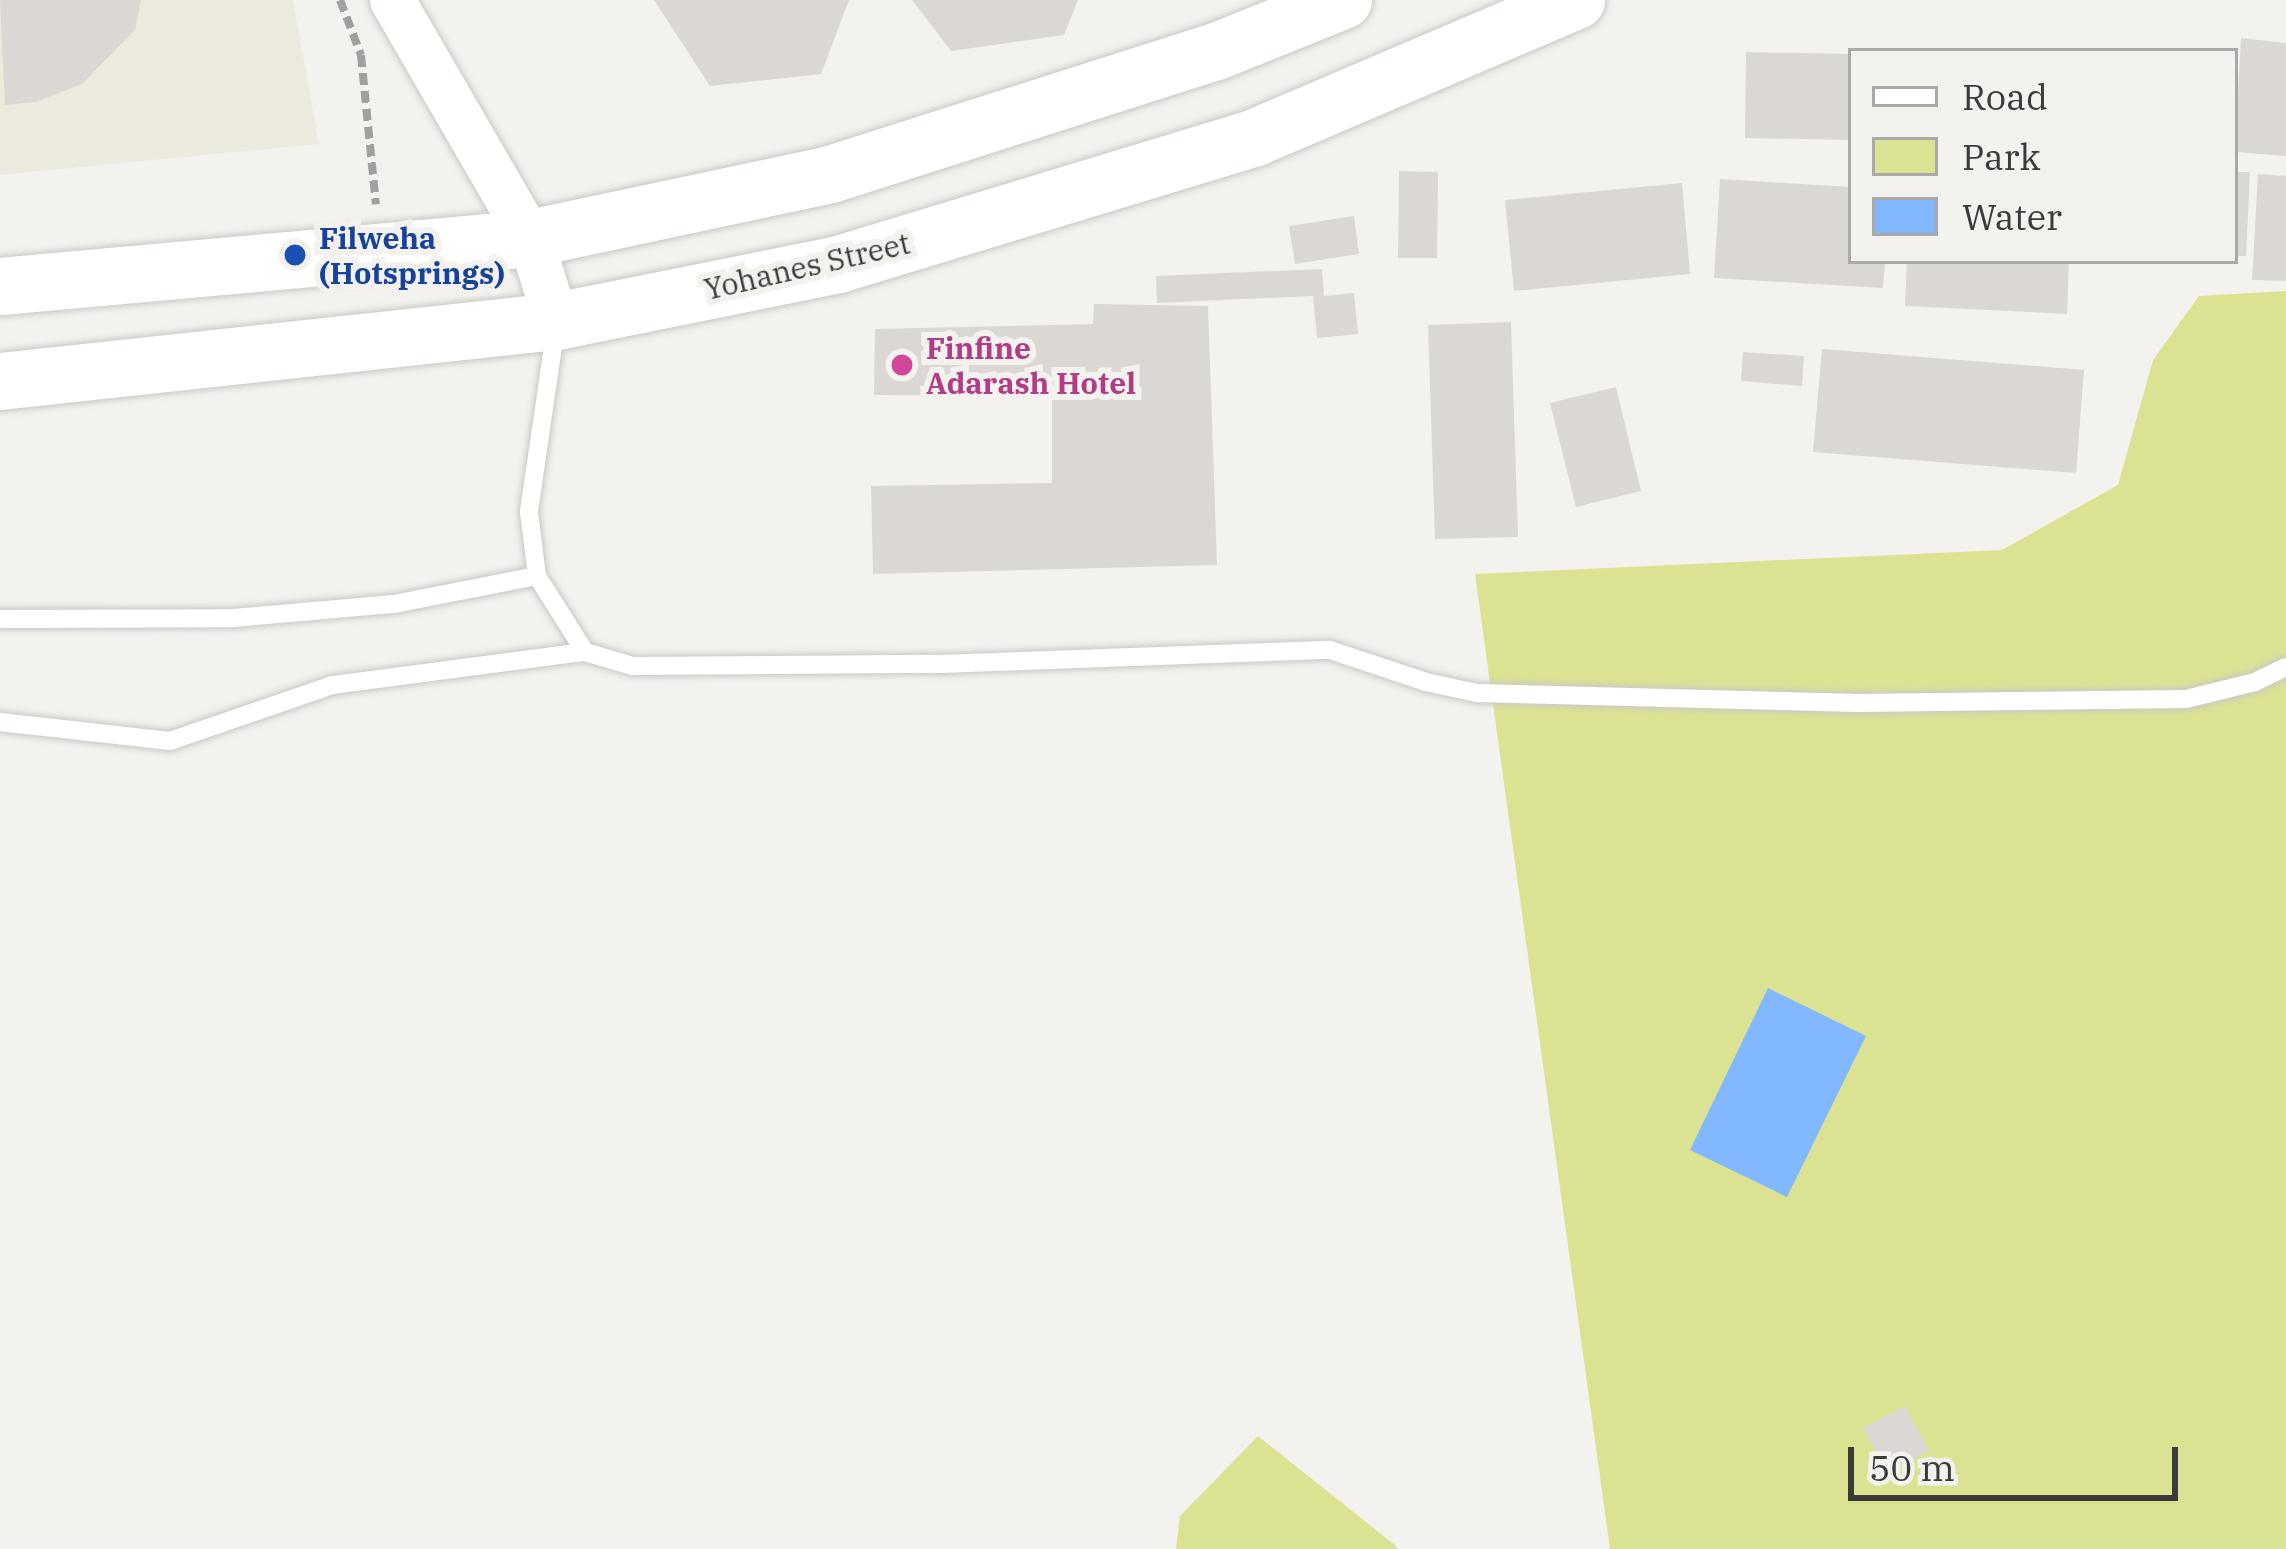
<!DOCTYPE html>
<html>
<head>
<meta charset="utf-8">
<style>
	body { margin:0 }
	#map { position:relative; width:2286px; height:1549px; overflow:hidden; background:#f3f2ef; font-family:"IBM Plex Serif",serif }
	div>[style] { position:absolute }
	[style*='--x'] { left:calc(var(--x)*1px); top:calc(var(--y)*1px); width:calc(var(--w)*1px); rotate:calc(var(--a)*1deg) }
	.built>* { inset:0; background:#eceadf }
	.green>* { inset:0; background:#dbe393 }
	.water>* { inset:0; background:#81b8ff }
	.building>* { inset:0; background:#dbd7d5 }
	.path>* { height:8px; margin-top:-4px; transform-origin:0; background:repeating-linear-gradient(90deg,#a1a09e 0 12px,transparent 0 18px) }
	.roads { filter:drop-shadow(0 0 3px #c9c9c5) drop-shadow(0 0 3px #c9c9c5) }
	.service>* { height:18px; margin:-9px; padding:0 9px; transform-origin:9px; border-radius:9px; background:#fff }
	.tertiary>* { height:45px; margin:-22.5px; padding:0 22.5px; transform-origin:22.5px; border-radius:22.5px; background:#fff }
	.primary>* { height:57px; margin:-28.5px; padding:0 28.5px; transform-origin:28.5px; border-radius:28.5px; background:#fff }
	.dots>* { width:33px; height:33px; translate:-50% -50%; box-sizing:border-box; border:6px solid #f3f2ef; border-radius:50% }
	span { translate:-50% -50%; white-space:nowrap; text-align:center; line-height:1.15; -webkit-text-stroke:12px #f3f2ef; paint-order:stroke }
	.transit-label { font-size:30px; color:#164399; font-weight:700 }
	.left { translate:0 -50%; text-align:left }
	.street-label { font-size:30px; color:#3c3b3a }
	.hotel-label { font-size:30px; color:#b23c85; font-weight:700 }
	.legend { position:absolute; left:1848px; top:48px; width:390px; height:216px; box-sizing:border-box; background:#f3f2ef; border:3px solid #aaa9a7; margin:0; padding:15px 21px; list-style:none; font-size:36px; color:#3c3b3a }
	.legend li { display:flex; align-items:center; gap:24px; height:60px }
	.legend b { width:60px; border:3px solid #aaa9a7 }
	.scale { position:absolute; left:1848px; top:1447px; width:330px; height:54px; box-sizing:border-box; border:6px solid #3c3b3a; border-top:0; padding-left:15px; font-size:36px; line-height:42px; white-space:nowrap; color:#3c3b3a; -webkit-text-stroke:9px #f3f2ef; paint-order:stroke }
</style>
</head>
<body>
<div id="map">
	<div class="built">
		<i style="clip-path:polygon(0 0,293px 0,319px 144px,0 175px)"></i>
	</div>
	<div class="green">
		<i style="clip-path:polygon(2286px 291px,2286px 1549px,1610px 1549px,1475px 574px,2002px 550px,2118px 485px,2153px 360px,2199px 296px)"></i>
		<i style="clip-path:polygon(1258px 1436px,1396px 1546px,1397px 1549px,1176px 1549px,1180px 1516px)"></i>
	</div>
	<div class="water">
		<i style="clip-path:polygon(1768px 988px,1866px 1036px,1787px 1197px,1690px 1150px)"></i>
	</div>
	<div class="building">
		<i style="clip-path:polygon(0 0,141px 0,135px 30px,82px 84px,36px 102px,5px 105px)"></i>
		<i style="clip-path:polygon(654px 0,849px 0,821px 74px,710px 86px)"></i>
		<i style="clip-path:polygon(912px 0,1078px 0,1064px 35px,951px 51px)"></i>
		<i style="clip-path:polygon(2241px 38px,2286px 43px,2286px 156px,2235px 152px)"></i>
		<i style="clip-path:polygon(1746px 52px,1851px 54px,1851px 140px,1745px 138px)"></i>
		<i style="clip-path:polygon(1399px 171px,1438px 172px,1437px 258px,1398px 258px)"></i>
		<i style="clip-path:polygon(2235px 172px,2250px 172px,2246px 256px,2235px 256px)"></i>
		<i style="clip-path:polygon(2258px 174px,2286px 176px,2286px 281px,2252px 280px)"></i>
		<i style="clip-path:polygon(1720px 179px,1851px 187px,1851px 261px,1885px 261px,1883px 288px,1714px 278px)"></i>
		<i style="clip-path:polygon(1682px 183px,1690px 274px,1514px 291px,1505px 200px)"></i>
		<i style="clip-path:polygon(1354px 216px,1359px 254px,1295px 264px,1289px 226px)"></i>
		<i style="clip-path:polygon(1907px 261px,2069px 261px,2067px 314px,1905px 306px)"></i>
		<i style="clip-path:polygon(1322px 269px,1324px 296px,1354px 293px,1358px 334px,1317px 338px,1313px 296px,1157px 303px,1156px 276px)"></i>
		<i style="clip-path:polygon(1094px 304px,1208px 306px,1217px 565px,873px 574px,871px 486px,1052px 483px,1052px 396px,874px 395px,875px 329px,1093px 324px)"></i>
		<i style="clip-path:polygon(1511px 322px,1518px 537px,1435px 539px,1428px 325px)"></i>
		<i style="clip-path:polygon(1822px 349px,2084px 370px,2076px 473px,1813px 452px)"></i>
		<i style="clip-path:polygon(1743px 352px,1804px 356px,1802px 386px,1741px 381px)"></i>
		<i style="clip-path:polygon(1616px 387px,1641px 491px,1576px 507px,1550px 403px)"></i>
		<i style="clip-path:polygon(1905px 1406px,1929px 1451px,1887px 1473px,1863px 1428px)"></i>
	</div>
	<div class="path">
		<i style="--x:340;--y:0;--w:59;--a:69.1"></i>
		<i style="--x:361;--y:55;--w:150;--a:84.3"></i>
	</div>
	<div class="roads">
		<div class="service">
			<i style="--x:556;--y:326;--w:188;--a:98.3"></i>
			<i style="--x:529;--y:512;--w:64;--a:82.9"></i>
			<i style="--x:537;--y:576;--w:90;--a:57.7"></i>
			<i style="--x:585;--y:652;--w:50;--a:16.3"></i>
			<i style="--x:633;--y:666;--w:307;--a:-0.4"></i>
			<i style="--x:940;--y:664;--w:390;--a:-2.1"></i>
			<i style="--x:1330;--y:650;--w:101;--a:18.4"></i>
			<i style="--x:1426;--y:682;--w:52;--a:12.2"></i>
			<i style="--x:1477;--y:693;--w:381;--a:1.5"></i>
			<i style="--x:1858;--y:703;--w:328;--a:-0.7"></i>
			<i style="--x:2186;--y:699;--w:71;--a:-13.8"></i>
			<i style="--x:2255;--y:682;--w:34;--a:-26"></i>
			<i style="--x:0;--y:619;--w:233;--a:-0.2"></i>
			<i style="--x:233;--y:618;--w:162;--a:-5"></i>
			<i style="--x:394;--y:604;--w:146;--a:-11.1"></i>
			<i style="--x:0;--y:722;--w:171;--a:6.4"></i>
			<i style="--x:170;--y:741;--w:172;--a:-19"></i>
			<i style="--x:333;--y:685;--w:254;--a:-7.5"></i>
		</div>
		<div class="tertiary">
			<i style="--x:392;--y:0;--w:275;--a:59.9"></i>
			<i style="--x:530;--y:238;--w:87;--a:72.6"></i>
		</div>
		<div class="primary">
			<i style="--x:0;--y:286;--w:532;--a:-5.17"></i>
			<i style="--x:530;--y:238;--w:307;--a:-12"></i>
			<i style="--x:830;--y:174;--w:405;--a:-17.7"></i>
			<i style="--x:1216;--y:51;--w:137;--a:-21.9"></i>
			<i style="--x:0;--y:381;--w:559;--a:-6.16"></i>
			<i style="--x:556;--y:321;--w:288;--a:-11.4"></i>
			<i style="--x:838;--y:264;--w:436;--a:-16.9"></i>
			<i style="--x:1255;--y:137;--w:349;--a:-23.1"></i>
		</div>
	</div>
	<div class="dots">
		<i style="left:295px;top:255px;background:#1a4fb4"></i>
		<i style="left:902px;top:365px;background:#d1479c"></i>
	</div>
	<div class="transit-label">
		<span class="left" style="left:319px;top:255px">Filweha<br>(Hotsprings)</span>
	</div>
	<div class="street-label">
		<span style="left:807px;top:266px;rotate:-13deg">Yohanes Street</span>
	</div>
	<div class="hotel-label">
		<span class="left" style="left:926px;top:365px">Finfine<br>Adarash Hotel</span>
	</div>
	<ul class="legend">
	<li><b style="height:15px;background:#fff"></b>Road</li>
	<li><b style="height:33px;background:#dbe393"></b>Park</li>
	<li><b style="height:33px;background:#81b8ff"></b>Water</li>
	</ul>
	<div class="scale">50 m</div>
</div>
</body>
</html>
